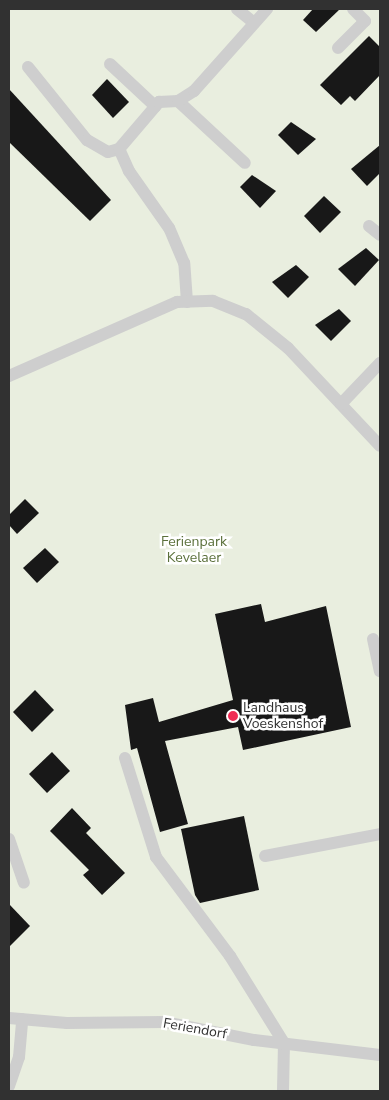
<!DOCTYPE html>
<html>
<head>
<meta charset="utf-8">
<style>
	body { margin:0 }
	#map { position:relative; width:389px; height:1100px; overflow:hidden; background:#fff; font-family:"Nunito Sans",sans-serif }
	div>[style] { position:absolute }
	[style*='--x'] { left:calc(var(--x)*1px); top:calc(var(--y)*1px); width:calc(var(--w)*1px); rotate:calc(var(--a)*1deg) }
	.green>* { inset:0; background:#e9eedf }
	.building>* { inset:0; background:#181818 }
	.service>* { height:12px; margin:-6px; padding:0 6px; transform-origin:6px; border-radius:6px; background:#cecece }
	.dots>* { width:14px; height:14px; translate:-50% -50%; box-sizing:border-box; border:2px solid #fff; border-radius:50% }
	span { translate:-50% -50%; white-space:nowrap; text-align:center; line-height:1.15; -webkit-text-stroke:5px #fff; paint-order:stroke }
	.park-label { font-size:14px; color:#5b703b }
	.poi-label { font-size:14px; color:#313131 }
	.left { translate:0 -50%; text-align:left }
	.street-label { font-size:14px; color:#313131 }
	.frame { position:absolute; inset:0; border:10px solid #313131; pointer-events:none }
</style>
</head>
<body>
<div id="map">
	<div class="green">
		<i style="clip-path:polygon(9px 9px,380px 9px,380px 1091px,9px 1091px)"></i>
	</div>
	<div class="building">
		<i style="clip-path:polygon(313px 9px,340px 9px,316px 32px,303px 20px)"></i>
		<i style="clip-path:polygon(369px 36px,380px 47px,380px 75px,355px 101px,350px 96px,341px 105px,320px 85px)"></i>
		<i style="clip-path:polygon(107px 79px,129px 102px,113px 118px,92px 95px)"></i>
		<i style="clip-path:polygon(9px 89px,111px 200px,90px 221px,9px 142px)"></i>
		<i style="clip-path:polygon(291px 122px,316px 139px,298px 155px,278px 135px)"></i>
		<i style="clip-path:polygon(380px 145px,380px 173px,367px 186px,351px 169px)"></i>
		<i style="clip-path:polygon(252px 175px,276px 191px,260px 208px,240px 187px)"></i>
		<i style="clip-path:polygon(324px 196px,341px 212px,320px 233px,304px 216px)"></i>
		<i style="clip-path:polygon(366px 248px,379px 260px,355px 286px,338px 269px)"></i>
		<i style="clip-path:polygon(296px 265px,309px 277px,288px 298px,272px 282px)"></i>
		<i style="clip-path:polygon(339px 309px,351px 321px,331px 341px,315px 325px)"></i>
		<i style="clip-path:polygon(25px 499px,39px 513px,17px 534px,9px 525px,9px 515px)"></i>
		<i style="clip-path:polygon(45px 548px,59px 562px,37px 583px,23px 568px)"></i>
		<i style="clip-path:polygon(261px 604px,265px 622px,326px 606px,351px 727px,243px 750px,238px 727px,165px 741px,188px 824px,160px 832px,137px 748px,131px 750px,125px 705px,153px 698px,159px 722px,233px 700px,215px 614px)"></i>
		<i style="clip-path:polygon(35px 690px,54px 710px,32px 732px,13px 712px)"></i>
		<i style="clip-path:polygon(52px 752px,70px 771px,47px 793px,29px 774px)"></i>
		<i style="clip-path:polygon(72px 808px,91px 828px,86px 833px,125px 873px,102px 895px,83px 875px,89px 870px,50px 831px)"></i>
		<i style="clip-path:polygon(244px 816px,259px 890px,200px 903px,195px 895px,181px 829px)"></i>
		<i style="clip-path:polygon(9px 904px,30px 926px,9px 947px)"></i>
	</div>
	<div class="service">
		<i style="--x:237;--y:9;--w:22;--a:39"></i>
		<i style="--x:338;--y:48;--w:38;--a:-45"></i>
		<i style="--x:365;--y:21;--w:17;--a:-135"></i>
		<i style="--x:110;--y:64;--w:62;--a:43"></i>
		<i style="--x:28;--y:67;--w:94;--a:51.1"></i>
		<i style="--x:87;--y:140;--w:24;--a:30"></i>
		<i style="--x:108;--y:152;--w:11;--a:-15"></i>
		<i style="--x:178;--y:101;--w:91;--a:42.8"></i>
		<i style="--x:369;--y:226;--w:14;--a:39"></i>
		<i style="--x:187;--y:302;--w:39;--a:-94"></i>
		<i style="--x:184;--y:263;--w:38;--a:-113"></i>
		<i style="--x:169;--y:228;--w:70;--a:-125.1"></i>
		<i style="--x:129;--y:171;--w:24;--a:-114"></i>
		<i style="--x:119;--y:149;--w:62;--a:-49.6"></i>
		<i style="--x:159;--y:102;--w:19;--a:-3"></i>
		<i style="--x:178;--y:101;--w:19;--a:-32"></i>
		<i style="--x:194;--y:91;--w:110;--a:-48.3"></i>
		<i style="--x:9;--y:376;--w:184;--a:-23.8"></i>
		<i style="--x:177;--y:302;--w:36;--a:-2"></i>
		<i style="--x:213;--y:301;--w:35;--a:22"></i>
		<i style="--x:246;--y:314;--w:54;--a:39"></i>
		<i style="--x:288;--y:348;--w:134;--a:46.8"></i>
		<i style="--x:341;--y:404;--w:57;--a:-46.4"></i>
		<i style="--x:373;--y:639;--w:33;--a:78"></i>
		<i style="--x:125;--y:758;--w:104;--a:72.6"></i>
		<i style="--x:156;--y:857;--w:124;--a:53.2"></i>
		<i style="--x:230;--y:956;--w:102;--a:58.2"></i>
		<i style="--x:284;--y:1043;--w:48;--a:91.2"></i>
		<i style="--x:9;--y:839;--w:46;--a:71.2"></i>
		<i style="--x:265;--y:856;--w:117;--a:-10.8"></i>
		<i style="--x:9;--y:1018;--w:58;--a:4.9"></i>
		<i style="--x:67;--y:1023;--w:97;--a:-0.6"></i>
		<i style="--x:164;--y:1022;--w:92;--a:11.3"></i>
		<i style="--x:254;--y:1040;--w:127;--a:6.8"></i>
		<i style="--x:9;--y:1086;--w:31;--a:-71"></i>
		<i style="--x:19;--y:1057;--w:38;--a:-85"></i>
	</div>
	<div class="dots">
		<i style="left:233px;top:716px;background:#ef2c54"></i>
	</div>
	<div class="park-label">
		<span style="left:194px;top:550px">Ferienpark<br>Kevelaer</span>
	</div>
	<div class="poi-label">
		<span class="left" style="left:243px;top:716px">Landhaus<br>Voeskenshof</span>
	</div>
	<div class="street-label">
		<span style="left:195px;top:1029px;rotate:10deg">Feriendorf</span>
	</div>
	<div class="frame"></div>
</div>
</body>
</html>
